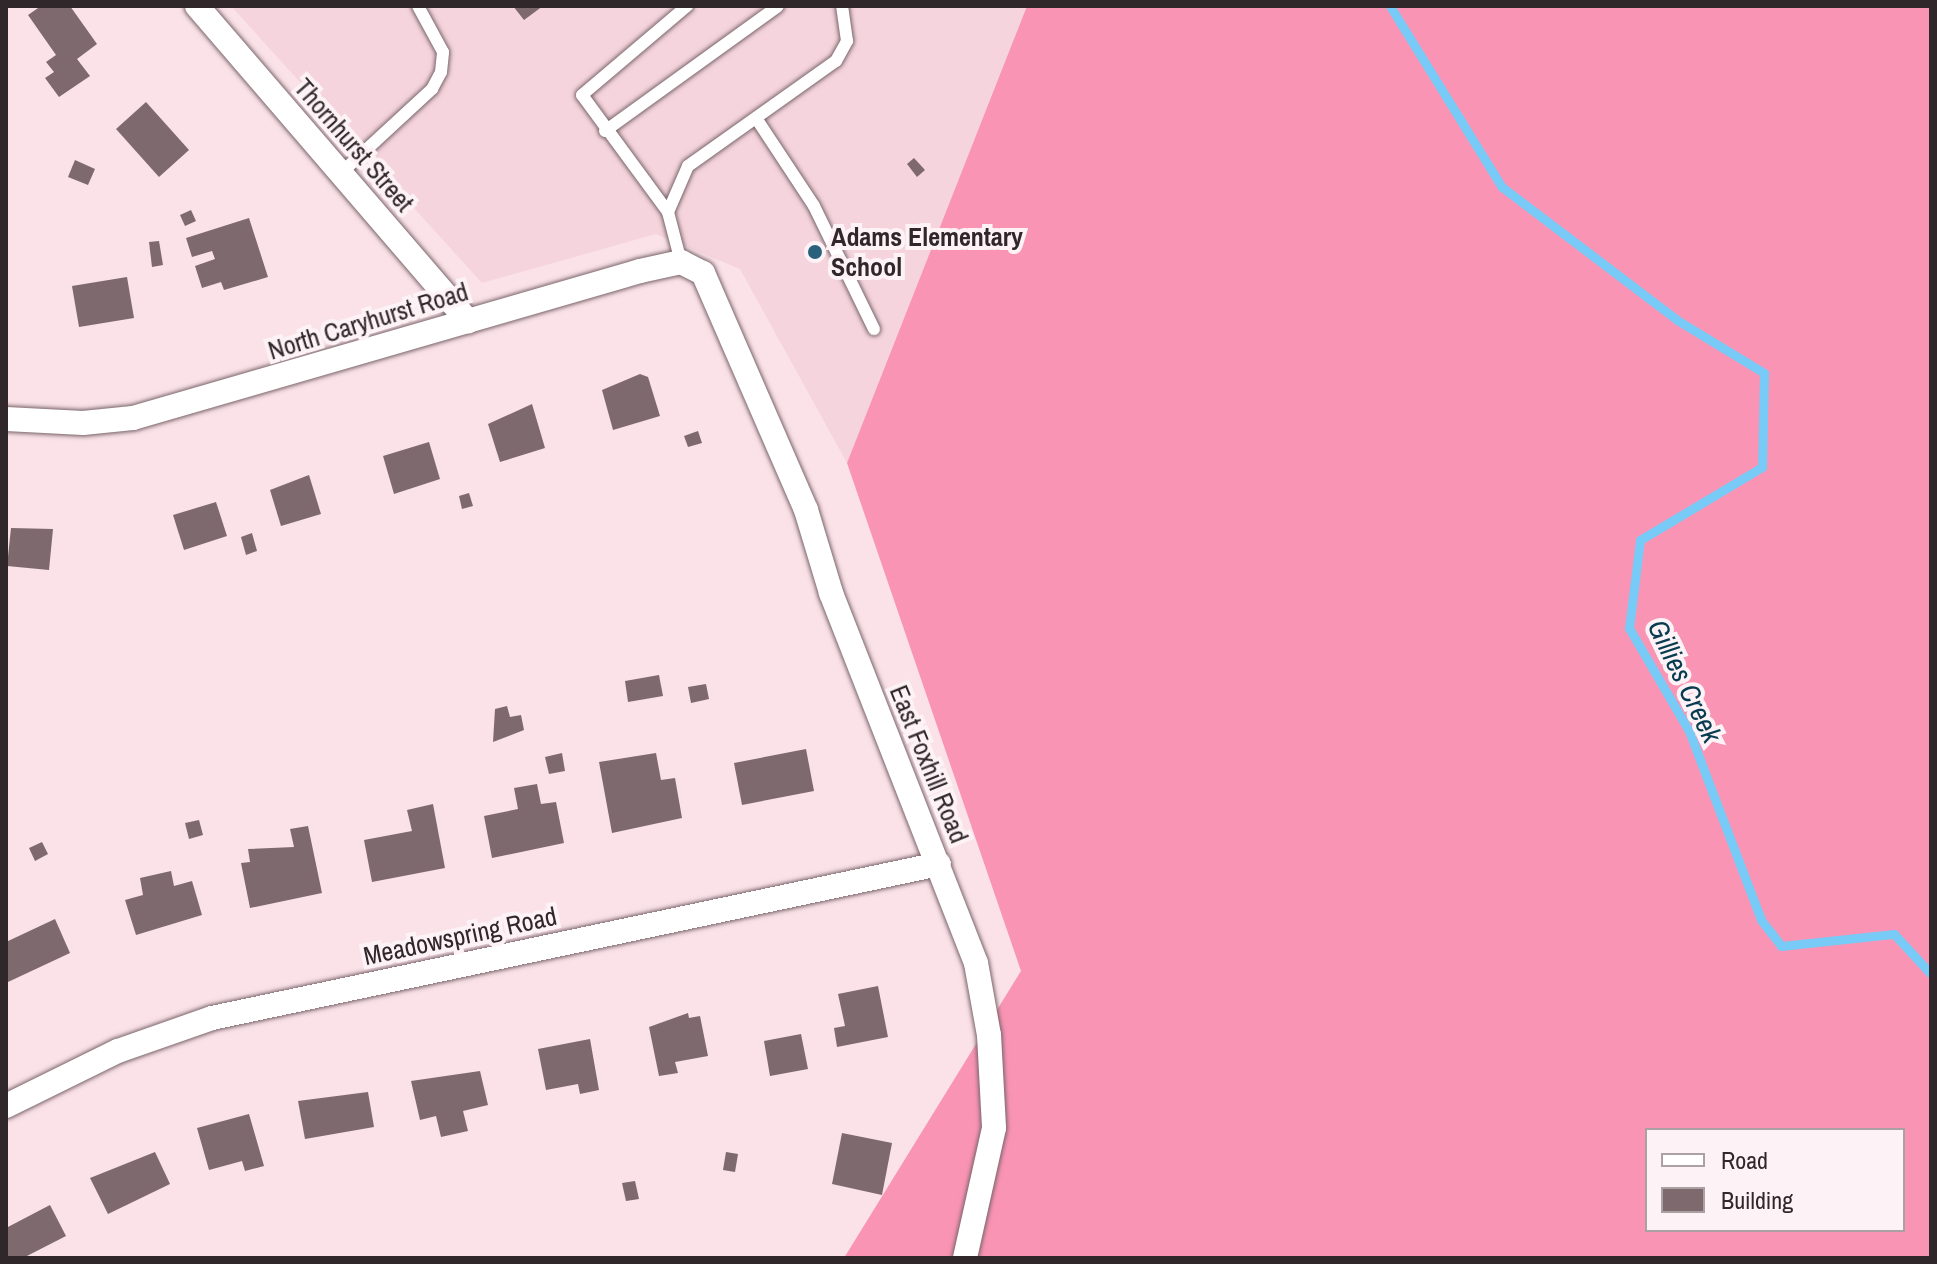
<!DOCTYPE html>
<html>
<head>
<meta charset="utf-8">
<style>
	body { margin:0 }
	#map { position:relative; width:1937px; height:1264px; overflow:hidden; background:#fae2e8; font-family:"Archivo Narrow",sans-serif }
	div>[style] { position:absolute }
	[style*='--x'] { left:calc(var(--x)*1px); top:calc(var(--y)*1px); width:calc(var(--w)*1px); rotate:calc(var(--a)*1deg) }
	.built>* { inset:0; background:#f5d4dd }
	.forest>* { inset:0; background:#fa94b5 }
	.stream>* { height:9px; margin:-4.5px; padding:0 4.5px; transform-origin:4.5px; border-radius:4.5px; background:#77cbf6 }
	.building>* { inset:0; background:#7e696e }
	.roads { filter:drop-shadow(0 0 2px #7a656b) drop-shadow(0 0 2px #7a656b) }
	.lane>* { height:12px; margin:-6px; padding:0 6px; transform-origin:6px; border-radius:6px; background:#fff }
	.street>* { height:24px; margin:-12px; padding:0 12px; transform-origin:12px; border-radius:12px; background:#fff }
	.dots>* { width:22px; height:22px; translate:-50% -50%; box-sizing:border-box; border:4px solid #fdf3f6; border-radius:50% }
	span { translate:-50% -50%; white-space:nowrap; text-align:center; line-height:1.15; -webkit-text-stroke:8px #fdf3f6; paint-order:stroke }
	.street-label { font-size:26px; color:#30272a }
	.poi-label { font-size:26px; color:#30272a; font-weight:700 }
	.left { translate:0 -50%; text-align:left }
	.water-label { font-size:28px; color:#073b50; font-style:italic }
	.frame { position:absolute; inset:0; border:8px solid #30272a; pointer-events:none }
	.legend { position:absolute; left:1645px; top:1128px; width:260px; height:104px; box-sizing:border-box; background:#fdf3f6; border:2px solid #aba1a4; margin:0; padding:10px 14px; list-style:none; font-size:24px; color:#30272a }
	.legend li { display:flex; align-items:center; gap:16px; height:40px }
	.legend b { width:40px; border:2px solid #aba1a4 }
</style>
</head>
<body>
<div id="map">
	<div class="built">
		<i style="clip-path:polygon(231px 6px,1027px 6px,847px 463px,740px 269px,656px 234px,482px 283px)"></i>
	</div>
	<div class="forest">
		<i style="clip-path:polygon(evenodd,1027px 6px,1931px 6px,1931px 1258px,844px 1258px,1021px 971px,847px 463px,1027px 6px,1647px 1130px,1903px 1130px,1903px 1230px,1647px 1230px,1647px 1130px)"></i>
	</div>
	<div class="stream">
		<i style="--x:1390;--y:6;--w:213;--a:58.3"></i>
		<i style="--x:1502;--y:187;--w:220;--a:37.2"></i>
		<i style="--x:1677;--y:320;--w:102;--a:31.3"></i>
		<i style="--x:1764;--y:373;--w:94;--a:91.2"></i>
		<i style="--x:1762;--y:467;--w:142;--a:149.1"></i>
		<i style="--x:1640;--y:540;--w:89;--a:97.1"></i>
		<i style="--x:1629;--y:628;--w:119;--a:59.8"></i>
		<i style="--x:1689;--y:731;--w:202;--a:69.1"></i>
		<i style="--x:1761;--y:920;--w:33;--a:52"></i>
		<i style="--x:1781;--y:946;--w:114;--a:-6.1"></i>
		<i style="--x:1894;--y:934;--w:54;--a:47.2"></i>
	</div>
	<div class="building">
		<i style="clip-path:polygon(41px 6px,70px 6px,97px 44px,77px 59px,90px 76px,59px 97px,45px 78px,54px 72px,46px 62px,56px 55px,28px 15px)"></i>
		<i style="clip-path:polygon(513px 6px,543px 6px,524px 20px)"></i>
		<i style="clip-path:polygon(146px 102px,189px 150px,159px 177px,116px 129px)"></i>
		<i style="clip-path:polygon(914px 158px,925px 170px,917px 177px,907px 164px)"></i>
		<i style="clip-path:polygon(75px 160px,95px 169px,88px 185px,68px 177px)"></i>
		<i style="clip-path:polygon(191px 210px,196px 221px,185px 226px,180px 215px)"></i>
		<i style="clip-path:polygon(249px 218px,268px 277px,224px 290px,221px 282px,202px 288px,195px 266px,215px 259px,212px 251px,192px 257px,186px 238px)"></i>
		<i style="clip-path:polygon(159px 241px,163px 265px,152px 267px,149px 242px)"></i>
		<i style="clip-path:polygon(127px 277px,134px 318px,79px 327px,72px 286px)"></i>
		<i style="clip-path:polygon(640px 374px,648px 377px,660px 416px,613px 430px,602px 390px)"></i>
		<i style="clip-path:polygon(532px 404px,545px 448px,500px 462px,488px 424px)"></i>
		<i style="clip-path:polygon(698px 431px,702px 443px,688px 447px,684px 436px)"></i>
		<i style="clip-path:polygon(429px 442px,440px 479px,394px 494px,383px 456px)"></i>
		<i style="clip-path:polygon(309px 475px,321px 514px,281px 526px,270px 490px)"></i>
		<i style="clip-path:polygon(469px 493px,473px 506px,462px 509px,459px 496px)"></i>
		<i style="clip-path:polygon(216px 502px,227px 536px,184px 550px,173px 515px)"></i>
		<i style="clip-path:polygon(11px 528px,53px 529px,49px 570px,7px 566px)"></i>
		<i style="clip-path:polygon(252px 533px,257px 551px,246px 555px,241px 537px)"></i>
		<i style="clip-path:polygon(659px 675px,663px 696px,628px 702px,625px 681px)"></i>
		<i style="clip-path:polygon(706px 684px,709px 699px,691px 703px,688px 687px)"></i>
		<i style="clip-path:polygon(507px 706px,510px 717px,521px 715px,524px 730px,493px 742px,495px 709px)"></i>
		<i style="clip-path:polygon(806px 749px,814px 791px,742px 805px,734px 763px)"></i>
		<i style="clip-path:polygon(562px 753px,565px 771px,549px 774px,545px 757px)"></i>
		<i style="clip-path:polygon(656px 753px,661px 780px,675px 778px,682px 818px,612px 833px,599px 762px)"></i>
		<i style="clip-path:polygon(537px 784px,541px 804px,556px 802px,564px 843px,492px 858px,484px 816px,518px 809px,514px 788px)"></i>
		<i style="clip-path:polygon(433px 804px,445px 868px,372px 882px,364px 840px,412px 831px,407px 810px)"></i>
		<i style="clip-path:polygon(199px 820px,203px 835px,189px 839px,185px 823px)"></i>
		<i style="clip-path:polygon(308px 826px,322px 893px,250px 908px,241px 863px,250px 862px,248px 849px,294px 847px,290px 829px)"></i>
		<i style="clip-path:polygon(42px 842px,48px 854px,35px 861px,29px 848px)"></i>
		<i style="clip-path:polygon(171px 871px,174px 886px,192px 881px,202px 915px,136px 935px,125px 900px,143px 895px,140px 878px)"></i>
		<i style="clip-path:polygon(55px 919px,70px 953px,8px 982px,6px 942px)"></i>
		<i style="clip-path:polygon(878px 986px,888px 1037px,837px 1047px,834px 1028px,845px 1026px,838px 994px)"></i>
		<i style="clip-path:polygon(688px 1013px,689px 1018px,700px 1016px,708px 1056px,675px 1062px,678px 1073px,659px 1076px,649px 1027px)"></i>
		<i style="clip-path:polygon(801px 1034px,808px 1069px,770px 1076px,764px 1041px)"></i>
		<i style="clip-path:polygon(590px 1039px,599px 1090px,580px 1094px,578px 1084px,546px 1090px,538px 1049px)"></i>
		<i style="clip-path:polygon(480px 1071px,488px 1105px,463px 1111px,468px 1131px,441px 1137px,436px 1116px,420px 1120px,411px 1081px)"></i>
		<i style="clip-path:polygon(368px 1092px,374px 1127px,305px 1139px,298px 1101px)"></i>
		<i style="clip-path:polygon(249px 1114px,264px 1166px,245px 1171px,242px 1161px,209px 1170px,197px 1128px)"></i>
		<i style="clip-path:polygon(842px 1133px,892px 1143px,882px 1195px,832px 1184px)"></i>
		<i style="clip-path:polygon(155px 1152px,170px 1184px,108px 1214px,90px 1178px)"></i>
		<i style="clip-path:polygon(726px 1152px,738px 1154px,735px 1172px,723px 1170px)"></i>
		<i style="clip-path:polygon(635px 1181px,639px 1199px,626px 1201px,622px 1183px)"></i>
		<i style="clip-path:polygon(50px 1205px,66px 1236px,23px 1258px,6px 1258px,6px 1228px)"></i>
	</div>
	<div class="roads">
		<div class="lane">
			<i style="--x:756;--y:118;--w:105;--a:56.6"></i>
			<i style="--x:814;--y:206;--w:137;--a:64"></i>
			<i style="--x:605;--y:131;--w:213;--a:-35.8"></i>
			<i style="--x:341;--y:173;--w:124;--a:-42.7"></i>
			<i style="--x:432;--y:89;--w:19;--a:-62"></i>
			<i style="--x:441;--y:72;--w:20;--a:-84"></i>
			<i style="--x:443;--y:52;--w:52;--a:-118.5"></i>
			<i style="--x:668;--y:212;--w:50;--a:-66.5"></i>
			<i style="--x:688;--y:166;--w:181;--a:-35.4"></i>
			<i style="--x:836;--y:61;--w:23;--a:-61"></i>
			<i style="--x:847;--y:41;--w:35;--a:-98"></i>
			<i style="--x:681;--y:262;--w:52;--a:-104.6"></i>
			<i style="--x:668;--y:212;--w:145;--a:-126.3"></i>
			<i style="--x:582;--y:95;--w:138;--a:-40.3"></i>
		</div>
		<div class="street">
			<i style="--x:197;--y:6;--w:416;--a:49.3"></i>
			<i style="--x:6;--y:419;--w:77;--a:3"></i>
			<i style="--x:83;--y:423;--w:50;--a:-5.7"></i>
			<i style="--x:133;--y:418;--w:528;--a:-16.17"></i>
			<i style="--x:640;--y:271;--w:42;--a:-12.4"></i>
			<i style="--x:681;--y:262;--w:25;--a:27"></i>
			<i style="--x:703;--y:273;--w:258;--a:66.5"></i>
			<i style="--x:806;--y:510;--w:87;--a:73.2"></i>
			<i style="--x:831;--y:593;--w:397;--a:68.6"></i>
			<i style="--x:976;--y:963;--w:73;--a:79.8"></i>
			<i style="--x:989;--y:1035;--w:93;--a:86.9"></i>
			<i style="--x:994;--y:1128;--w:133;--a:102.6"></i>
			<i style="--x:6;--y:1106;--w:125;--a:-26.2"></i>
			<i style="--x:118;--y:1051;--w:100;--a:-19.3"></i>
			<i style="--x:212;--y:1018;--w:743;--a:-11.96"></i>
		</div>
	</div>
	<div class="dots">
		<i style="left:815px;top:252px;background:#29607b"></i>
	</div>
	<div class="street-label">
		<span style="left:354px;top:145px;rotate:49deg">Thornhurst Street</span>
		<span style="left:368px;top:321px;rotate:-17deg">North Caryhurst Road</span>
		<span style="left:929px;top:764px;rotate:68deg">East Foxhill Road</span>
		<span style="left:460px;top:936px;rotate:-12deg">Meadowspring Road</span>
	</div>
	<div class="poi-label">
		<span class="left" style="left:831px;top:252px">Adams Elementary<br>School</span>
	</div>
	<div class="water-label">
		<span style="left:1685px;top:681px;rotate:64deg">Gillies Creek</span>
	</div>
	<div class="frame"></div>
	<ul class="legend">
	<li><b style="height:10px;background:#fff"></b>Road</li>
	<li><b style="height:22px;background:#7e696e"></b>Building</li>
	</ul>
</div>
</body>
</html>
